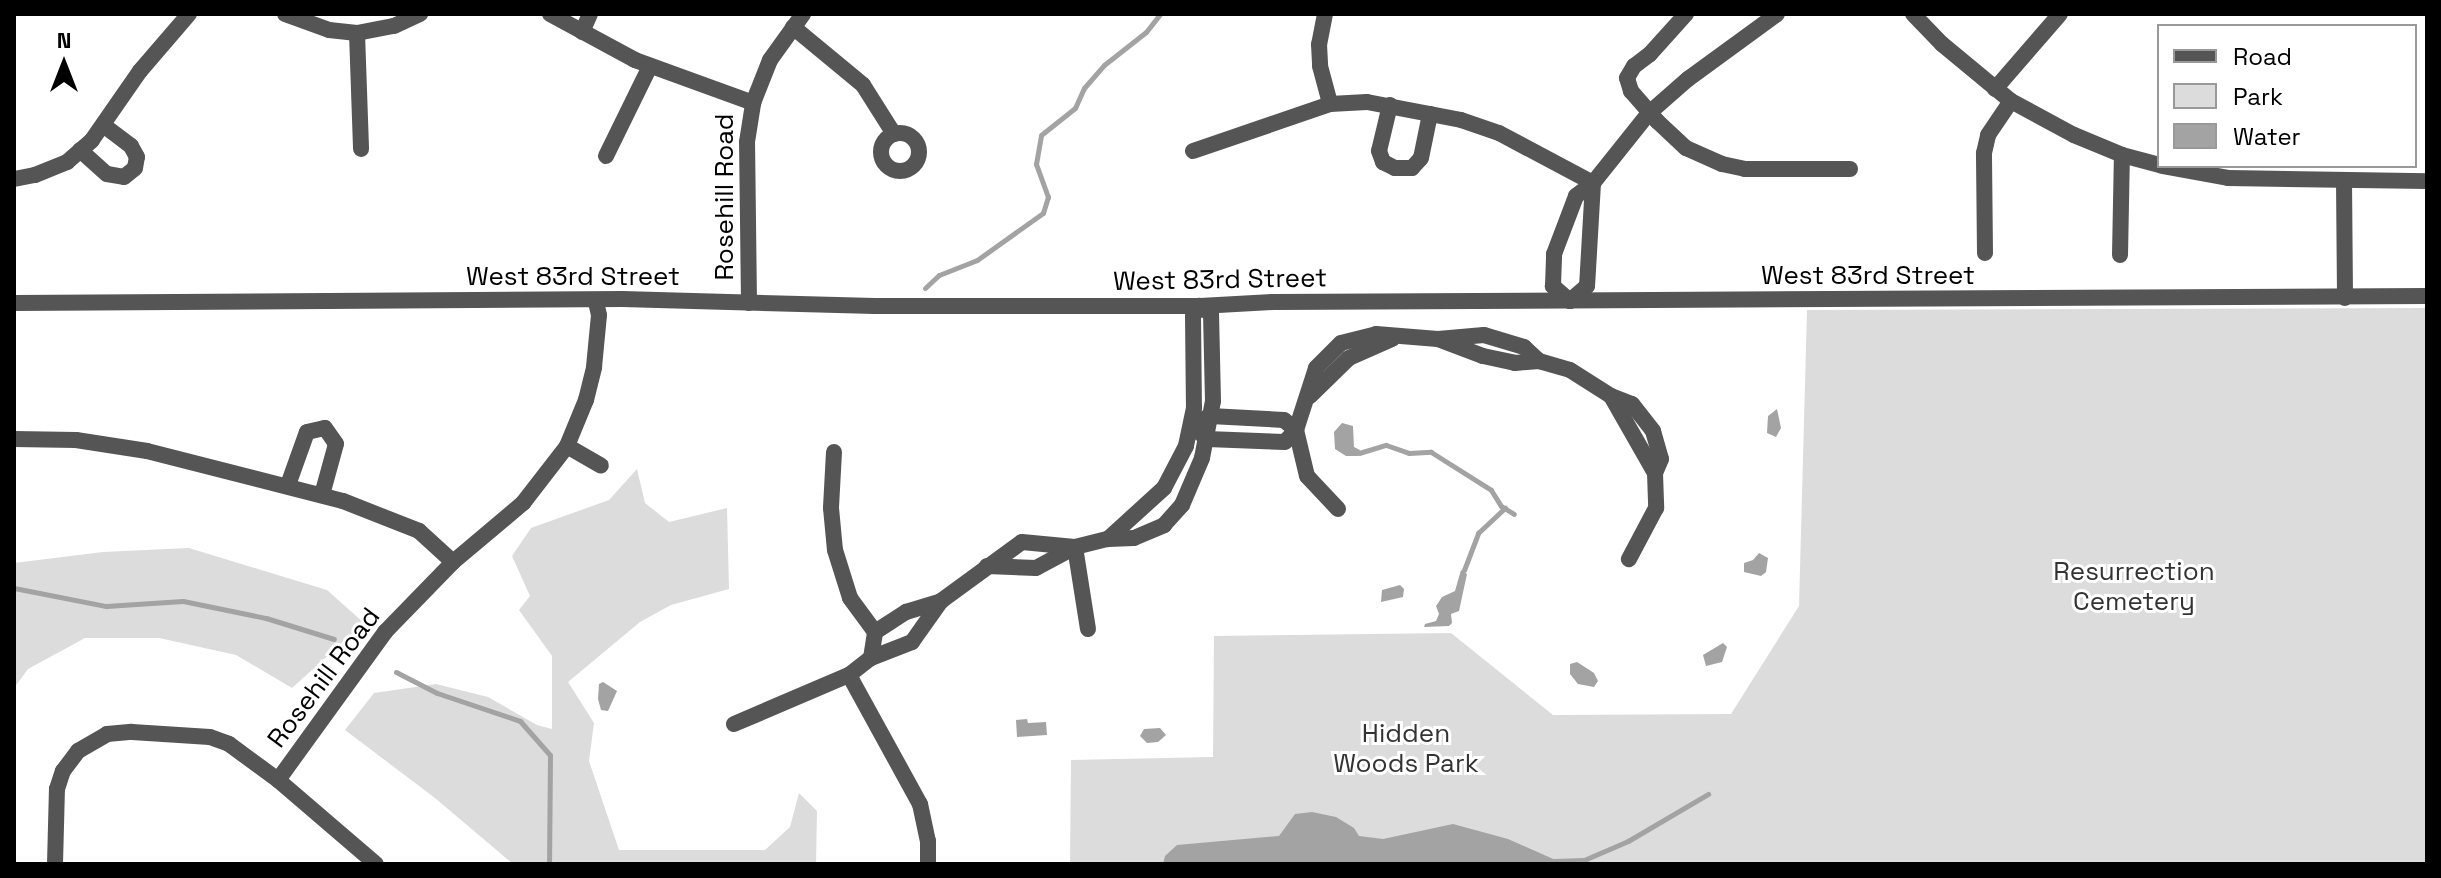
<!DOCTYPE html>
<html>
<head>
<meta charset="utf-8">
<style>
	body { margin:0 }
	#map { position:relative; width:2441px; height:878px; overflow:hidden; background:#fff; font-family:"Space Grotesk",sans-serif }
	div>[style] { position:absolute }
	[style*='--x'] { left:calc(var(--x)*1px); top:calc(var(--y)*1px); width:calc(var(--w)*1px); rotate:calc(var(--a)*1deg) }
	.green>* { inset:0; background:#dcdcdc }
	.water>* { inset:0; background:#a3a3a3 }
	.stream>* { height:5px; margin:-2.5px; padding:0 2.5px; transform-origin:2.5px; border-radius:2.5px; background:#a3a3a3 }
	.minor>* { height:16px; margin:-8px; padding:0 8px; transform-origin:8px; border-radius:8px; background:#555 }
	.minor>.ring { margin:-8px; padding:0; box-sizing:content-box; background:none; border:16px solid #555; border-radius:50% }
	.tertiary>* { height:16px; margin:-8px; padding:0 8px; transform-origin:8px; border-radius:8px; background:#555 }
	span { translate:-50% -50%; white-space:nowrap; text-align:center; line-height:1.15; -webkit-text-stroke:6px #fff; paint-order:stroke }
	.street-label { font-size:26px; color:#000 }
	.park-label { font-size:26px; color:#333 }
	.frame { position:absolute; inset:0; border:16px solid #000; pointer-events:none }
	.legend { position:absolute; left:2157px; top:24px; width:260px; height:144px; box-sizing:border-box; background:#fff; border:2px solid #999; margin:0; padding:10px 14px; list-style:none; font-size:24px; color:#000 }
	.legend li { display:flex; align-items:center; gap:16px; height:40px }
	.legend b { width:40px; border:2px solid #999 }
	.north { position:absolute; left:24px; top:24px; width:80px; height:80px; -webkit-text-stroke:6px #fff; paint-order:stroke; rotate:0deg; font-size:22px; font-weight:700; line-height:32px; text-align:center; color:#000 }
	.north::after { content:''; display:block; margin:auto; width:28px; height:36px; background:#000; clip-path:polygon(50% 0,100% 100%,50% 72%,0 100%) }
</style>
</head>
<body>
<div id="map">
	<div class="green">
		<i style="clip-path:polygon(2427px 308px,2427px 864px,1070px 864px,1071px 760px,1213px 757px,1214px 636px,1451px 633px,1553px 715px,1731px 714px,1799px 606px,1807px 310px)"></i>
		<i style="clip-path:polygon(637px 469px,645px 503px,669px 522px,727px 508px,729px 589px,671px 605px,640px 622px,568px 682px,594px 723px,589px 761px,619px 850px,765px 850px,790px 827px,799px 793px,817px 811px,816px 864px,513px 864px,435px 798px,345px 730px,374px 693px,436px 684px,488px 697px,537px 725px,552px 729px,552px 656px,519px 610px,530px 596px,512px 556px,531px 528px,609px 500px)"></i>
		<i style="clip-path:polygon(189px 548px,327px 590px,364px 623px,292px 688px,236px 655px,159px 638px,85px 638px,28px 669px,14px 688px,14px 563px,103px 552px)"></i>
	</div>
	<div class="water">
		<i style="clip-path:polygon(1777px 409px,1781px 428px,1776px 437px,1767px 433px,1768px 416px)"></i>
		<i style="clip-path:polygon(1342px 423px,1353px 426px,1354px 447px,1360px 450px,1358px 456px,1346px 456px,1335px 449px,1334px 432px)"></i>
		<i style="clip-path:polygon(1759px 553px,1768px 558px,1766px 572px,1761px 576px,1744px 572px,1744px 563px,1753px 560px)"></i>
		<i style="clip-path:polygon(1461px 570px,1467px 574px,1459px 611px,1451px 614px,1452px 623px,1449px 626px,1424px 627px,1425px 624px,1436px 621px,1439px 614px,1436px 606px,1442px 597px,1455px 591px)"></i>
		<i style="clip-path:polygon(1400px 585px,1404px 589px,1403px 597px,1381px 602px,1382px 590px)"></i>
		<i style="clip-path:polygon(1723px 643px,1727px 647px,1722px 662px,1706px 666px,1703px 655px)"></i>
		<i style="clip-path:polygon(1577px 662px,1594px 673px,1598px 681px,1594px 687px,1578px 684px,1570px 674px,1570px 664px)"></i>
		<i style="clip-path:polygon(603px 682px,617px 691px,608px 711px,601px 710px,598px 699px,599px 684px)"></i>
		<i style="clip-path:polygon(1027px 719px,1028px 723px,1046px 722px,1047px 735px,1017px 737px,1016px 720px)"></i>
		<i style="clip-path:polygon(1160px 728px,1166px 735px,1158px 742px,1147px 743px,1140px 736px,1144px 729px)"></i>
		<i style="clip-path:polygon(1312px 812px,1336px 817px,1354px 828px,1359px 836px,1383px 839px,1453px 824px,1508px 839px,1560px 862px,1163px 864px,1165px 856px,1177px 845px,1279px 836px,1295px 814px)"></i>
	</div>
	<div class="stream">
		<i style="--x:925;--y:288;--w:19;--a:-43"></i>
		<i style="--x:939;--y:275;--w:41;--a:-21.5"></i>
		<i style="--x:977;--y:260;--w:81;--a:-35.5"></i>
		<i style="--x:1043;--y:213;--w:17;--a:-73"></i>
		<i style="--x:1048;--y:197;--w:35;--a:-110"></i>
		<i style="--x:1036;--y:164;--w:29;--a:-80"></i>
		<i style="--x:1041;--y:135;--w:43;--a:-38.5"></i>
		<i style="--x:1075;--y:108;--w:22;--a:-66"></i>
		<i style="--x:1084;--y:88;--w:30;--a:-49"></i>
		<i style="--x:1104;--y:65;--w:53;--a:-38.2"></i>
		<i style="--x:1146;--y:32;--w:23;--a:-52"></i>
		<i style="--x:1359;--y:453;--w:28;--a:-17"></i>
		<i style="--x:1386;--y:445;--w:24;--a:19"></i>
		<i style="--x:1409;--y:453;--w:22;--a:-3"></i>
		<i style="--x:1431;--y:452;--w:71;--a:32.3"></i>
		<i style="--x:1491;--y:490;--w:19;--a:58"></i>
		<i style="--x:1501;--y:506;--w:15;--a:32"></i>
		<i style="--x:1464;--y:570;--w:40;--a:-69"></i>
		<i style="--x:1478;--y:533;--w:37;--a:-43"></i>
		<i style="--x:14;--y:588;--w:94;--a:11.1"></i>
		<i style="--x:106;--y:606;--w:77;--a:-3.7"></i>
		<i style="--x:183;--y:601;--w:85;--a:11.6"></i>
		<i style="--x:266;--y:618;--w:71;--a:17.2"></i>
		<i style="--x:396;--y:672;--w:46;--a:27.1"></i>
		<i style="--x:437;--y:693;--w:88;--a:18.6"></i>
		<i style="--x:520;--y:721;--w:45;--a:48.6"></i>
		<i style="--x:550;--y:755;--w:109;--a:90.5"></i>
		<i style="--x:1554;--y:861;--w:30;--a:-2"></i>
		<i style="--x:1584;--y:860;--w:48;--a:-23.4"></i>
		<i style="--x:1628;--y:841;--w:93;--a:-30.4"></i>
	</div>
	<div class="minor">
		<i style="--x:285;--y:14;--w:47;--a:20"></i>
		<i style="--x:329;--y:30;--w:28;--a:6"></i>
		<i style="--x:357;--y:33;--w:38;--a:-11"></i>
		<i style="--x:394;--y:26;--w:29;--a:-25"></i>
		<i style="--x:550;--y:14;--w:97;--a:28.4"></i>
		<i style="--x:635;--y:60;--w:126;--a:20"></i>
		<i style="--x:1325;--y:14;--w:31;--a:101"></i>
		<i style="--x:1319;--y:44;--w:22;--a:87"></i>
		<i style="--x:1320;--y:66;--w:39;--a:75"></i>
		<i style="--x:1686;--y:14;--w:54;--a:132"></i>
		<i style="--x:1650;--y:54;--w:20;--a:143"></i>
		<i style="--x:1634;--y:66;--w:14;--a:120"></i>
		<i style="--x:1627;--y:78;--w:14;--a:73"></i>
		<i style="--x:1631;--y:91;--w:40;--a:49"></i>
		<i style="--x:1657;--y:121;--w:40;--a:43"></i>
		<i style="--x:1686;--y:148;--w:39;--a:24"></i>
		<i style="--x:1722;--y:164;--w:24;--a:12"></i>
		<i style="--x:1745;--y:169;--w:105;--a:0"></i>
		<i style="--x:1913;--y:14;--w:42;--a:46"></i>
		<i style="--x:1942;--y:44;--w:89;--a:39.6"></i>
		<i style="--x:2011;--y:101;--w:72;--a:28.4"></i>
		<i style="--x:2074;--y:135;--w:52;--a:22.6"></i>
		<i style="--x:2122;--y:155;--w:38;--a:15"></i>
		<i style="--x:793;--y:27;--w:91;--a:39.6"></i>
		<i style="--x:863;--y:85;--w:58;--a:57.7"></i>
		<i style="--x:582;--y:32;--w:20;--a:-66"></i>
		<i style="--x:357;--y:33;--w:116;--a:88"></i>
		<i style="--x:1995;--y:89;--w:99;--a:-49.1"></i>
		<i style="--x:1390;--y:105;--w:47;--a:103.4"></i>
		<i style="--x:1379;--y:151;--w:12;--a:70"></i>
		<i style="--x:1383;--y:162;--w:13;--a:27"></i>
		<i style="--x:1395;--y:168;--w:17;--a:0"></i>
		<i style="--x:1412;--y:168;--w:13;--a:-48"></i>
		<i style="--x:1421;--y:158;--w:45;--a:-78.4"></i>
		<i class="ring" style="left:881px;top:133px;width:22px;height:22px"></i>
		<i style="--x:80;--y:150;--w:36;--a:42"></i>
		<i style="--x:107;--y:174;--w:17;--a:10"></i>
		<i style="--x:124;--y:177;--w:14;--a:-39"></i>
		<i style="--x:135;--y:168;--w:11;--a:-80"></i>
		<i style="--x:137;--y:157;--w:13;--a:-119"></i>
		<i style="--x:131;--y:146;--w:35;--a:-143"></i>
		<i style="--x:1193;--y:151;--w:145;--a:-18.9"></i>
		<i style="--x:1330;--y:104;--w:37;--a:-3"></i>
		<i style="--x:1367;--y:102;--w:96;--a:10.8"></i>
		<i style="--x:1461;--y:120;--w:40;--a:18.9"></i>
		<i style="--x:1499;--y:133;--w:106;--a:28"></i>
		<i style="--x:606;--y:156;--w:100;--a:-63.9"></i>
		<i style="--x:2162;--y:166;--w:67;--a:10.3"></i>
		<i style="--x:2228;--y:178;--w:199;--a:0.9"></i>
		<i style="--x:14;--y:179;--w:21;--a:-11"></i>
		<i style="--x:35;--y:175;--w:35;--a:-22"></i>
		<i style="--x:67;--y:162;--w:33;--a:-41"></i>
		<i style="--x:92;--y:140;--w:84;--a:-55.2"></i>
		<i style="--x:140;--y:71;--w:75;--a:-49.3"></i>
		<i style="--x:2344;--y:181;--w:117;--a:89.5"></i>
		<i style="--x:1593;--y:183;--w:103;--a:93.3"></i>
		<i style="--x:1587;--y:286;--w:23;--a:139"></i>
		<i style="--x:1570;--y:301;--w:23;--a:-139"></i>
		<i style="--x:1553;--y:286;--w:32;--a:-88"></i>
		<i style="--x:1554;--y:254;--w:62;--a:-69.2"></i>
		<i style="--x:1576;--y:196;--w:21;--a:-37"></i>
		<i style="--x:1593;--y:183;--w:88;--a:-51.4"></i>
		<i style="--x:1648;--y:114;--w:53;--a:-41.2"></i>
		<i style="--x:1688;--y:79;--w:110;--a:-36.1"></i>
		<i style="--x:1985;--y:253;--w:100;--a:-90.6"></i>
		<i style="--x:1984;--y:153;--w:18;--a:-77"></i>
		<i style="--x:1988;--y:135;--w:41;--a:-55.9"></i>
		<i style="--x:2120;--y:255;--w:100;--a:-88.9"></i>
		<i style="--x:749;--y:303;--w:161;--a:-90.7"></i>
		<i style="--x:747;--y:142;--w:39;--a:-81"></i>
		<i style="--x:753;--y:103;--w:46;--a:-68.4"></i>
		<i style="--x:770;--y:60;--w:57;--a:-54.3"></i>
		<i style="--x:1438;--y:339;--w:48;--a:20.7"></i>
		<i style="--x:1483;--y:356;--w:33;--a:12"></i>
		<i style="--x:1515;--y:363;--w:24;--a:-5"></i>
		<i style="--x:1539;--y:361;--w:32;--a:16"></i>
		<i style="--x:1570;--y:370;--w:49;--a:32.4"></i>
		<i style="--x:1611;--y:396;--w:22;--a:21"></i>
		<i style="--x:1632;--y:404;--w:34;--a:52"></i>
		<i style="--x:1653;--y:431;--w:29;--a:74"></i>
		<i style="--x:1661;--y:459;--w:15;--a:113"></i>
		<i style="--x:1655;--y:473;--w:35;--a:88"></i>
		<i style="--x:1656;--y:508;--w:58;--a:117.9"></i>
		<i style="--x:1310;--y:396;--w:54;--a:-44.3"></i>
		<i style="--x:1349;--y:358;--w:47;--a:-23.8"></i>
		<i style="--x:1611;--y:396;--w:89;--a:60.3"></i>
		<i style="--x:1210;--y:416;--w:74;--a:3.1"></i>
		<i style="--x:1284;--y:420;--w:16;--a:40"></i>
		<i style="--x:1296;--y:430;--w:16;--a:133"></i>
		<i style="--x:1285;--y:442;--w:78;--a:-177.8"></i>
		<i style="--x:1207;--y:439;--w:21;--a:-139"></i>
		<i style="--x:1191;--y:425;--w:21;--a:-25"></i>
		<i style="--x:14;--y:439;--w:62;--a:0.9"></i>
		<i style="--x:76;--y:440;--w:72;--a:8.8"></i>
		<i style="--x:147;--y:451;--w:202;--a:14.3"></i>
		<i style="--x:343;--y:501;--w:82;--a:21.5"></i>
		<i style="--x:419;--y:531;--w:46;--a:42.4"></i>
		<i style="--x:567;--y:446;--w:39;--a:30"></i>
		<i style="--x:834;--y:452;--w:56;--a:93.1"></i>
		<i style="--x:831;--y:508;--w:42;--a:84.6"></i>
		<i style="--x:835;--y:550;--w:50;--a:72.6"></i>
		<i style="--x:850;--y:598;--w:42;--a:53.7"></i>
		<i style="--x:288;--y:485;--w:56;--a:-70.3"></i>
		<i style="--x:307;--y:432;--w:18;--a:-13"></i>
		<i style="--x:325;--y:428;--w:19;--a:55"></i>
		<i style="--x:336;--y:444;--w:53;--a:105.4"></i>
		<i style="--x:1338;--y:509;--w:45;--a:-133.2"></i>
		<i style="--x:1307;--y:476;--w:47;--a:-103.4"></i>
		<i style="--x:1296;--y:430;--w:65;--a:-72.1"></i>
		<i style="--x:1316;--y:368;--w:35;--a:-45"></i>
		<i style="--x:1341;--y:343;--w:36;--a:-14"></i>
		<i style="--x:1376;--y:334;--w:62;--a:4.6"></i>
		<i style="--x:1438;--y:339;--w:46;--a:-5"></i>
		<i style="--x:1484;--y:335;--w:42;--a:16.7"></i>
		<i style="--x:1524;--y:347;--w:21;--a:43"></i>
		<i style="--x:1075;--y:547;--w:83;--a:81"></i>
		<i style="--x:987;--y:566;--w:49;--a:2.3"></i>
		<i style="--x:1036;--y:568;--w:44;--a:-28.3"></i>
		<i style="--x:1075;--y:547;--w:34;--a:-14"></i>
		<i style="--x:1108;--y:539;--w:26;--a:-2"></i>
		<i style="--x:1134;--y:538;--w:33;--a:-23"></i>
		<i style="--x:1164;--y:525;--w:27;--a:-48"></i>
		<i style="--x:1182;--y:505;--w:51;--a:-66.9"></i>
		<i style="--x:1202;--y:458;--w:58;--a:-79.1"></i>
		<i style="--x:1213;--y:401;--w:87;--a:-91.3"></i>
		<i style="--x:1211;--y:314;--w:14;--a:-144"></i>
		<i style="--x:1200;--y:306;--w:12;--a:125"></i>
		<i style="--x:1193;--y:316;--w:92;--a:89.4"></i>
		<i style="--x:1194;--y:408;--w:39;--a:102"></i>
		<i style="--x:1186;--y:446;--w:47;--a:117.6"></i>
		<i style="--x:1164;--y:488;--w:76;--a:137.7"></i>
		<i style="--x:875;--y:632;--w:37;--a:-33"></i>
		<i style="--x:906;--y:612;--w:37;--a:-17"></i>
		<i style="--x:941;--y:601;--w:100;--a:-36.1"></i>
		<i style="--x:1022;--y:542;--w:53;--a:5.4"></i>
		<i style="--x:871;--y:658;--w:44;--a:-21.3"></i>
		<i style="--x:912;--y:642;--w:50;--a:-54.7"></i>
		<i style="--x:849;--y:675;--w:147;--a:61.2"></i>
		<i style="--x:920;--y:804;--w:38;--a:78"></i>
		<i style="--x:928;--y:841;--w:23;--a:90"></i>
		<i style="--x:734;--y:724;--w:125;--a:-23.1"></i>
		<i style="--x:849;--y:675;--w:28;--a:-38"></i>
		<i style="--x:871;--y:658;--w:26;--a:-81"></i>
		<i style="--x:278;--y:780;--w:183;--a:-54.1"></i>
		<i style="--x:385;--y:632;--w:98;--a:-45.8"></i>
		<i style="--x:453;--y:562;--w:92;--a:-40.1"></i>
		<i style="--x:523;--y:503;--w:72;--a:-52.3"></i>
		<i style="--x:567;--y:446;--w:50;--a:-67.6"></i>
		<i style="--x:586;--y:400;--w:34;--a:-76"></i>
		<i style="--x:594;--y:367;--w:52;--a:-84.5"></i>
		<i style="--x:599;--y:315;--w:13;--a:-103"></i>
		<i style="--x:55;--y:864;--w:75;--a:-88.5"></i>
		<i style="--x:57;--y:789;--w:19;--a:-72"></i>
		<i style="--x:63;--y:771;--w:25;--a:-53"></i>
		<i style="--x:78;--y:751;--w:34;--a:-30"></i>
		<i style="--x:107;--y:734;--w:25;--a:-5"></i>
		<i style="--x:132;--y:732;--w:78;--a:3.7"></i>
		<i style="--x:210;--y:737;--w:20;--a:20"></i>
		<i style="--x:229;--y:744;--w:61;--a:36.3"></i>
		<i style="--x:278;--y:780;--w:129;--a:40.6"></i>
	</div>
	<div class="tertiary">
		<i style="--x:14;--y:303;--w:608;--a:-0.38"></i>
		<i style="--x:622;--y:299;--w:253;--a:1.6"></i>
		<i style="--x:875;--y:306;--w:325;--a:0"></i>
		<i style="--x:1200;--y:306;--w:73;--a:-3.1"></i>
		<i style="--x:1273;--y:302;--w:1154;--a:-0.3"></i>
	</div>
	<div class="street-label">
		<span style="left:725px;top:197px;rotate:-90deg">Rosehill Road</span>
		<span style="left:1868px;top:276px">West 83rd Street</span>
		<span style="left:573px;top:277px">West 83rd Street</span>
		<span style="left:1220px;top:280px;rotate:-1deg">West 83rd Street</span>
		<span style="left:324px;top:678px;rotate:-53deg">Rosehill Road</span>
	</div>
	<div class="park-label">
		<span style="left:2134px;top:587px">Resurrection<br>Cemetery</span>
		<span style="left:1406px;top:749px">Hidden<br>Woods Park</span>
	</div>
	<div class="frame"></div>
	<ul class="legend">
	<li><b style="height:10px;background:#555"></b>Road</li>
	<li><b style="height:22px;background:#dcdcdc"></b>Park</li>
	<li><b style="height:22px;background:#a3a3a3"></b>Water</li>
	</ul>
	<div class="north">N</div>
</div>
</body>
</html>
